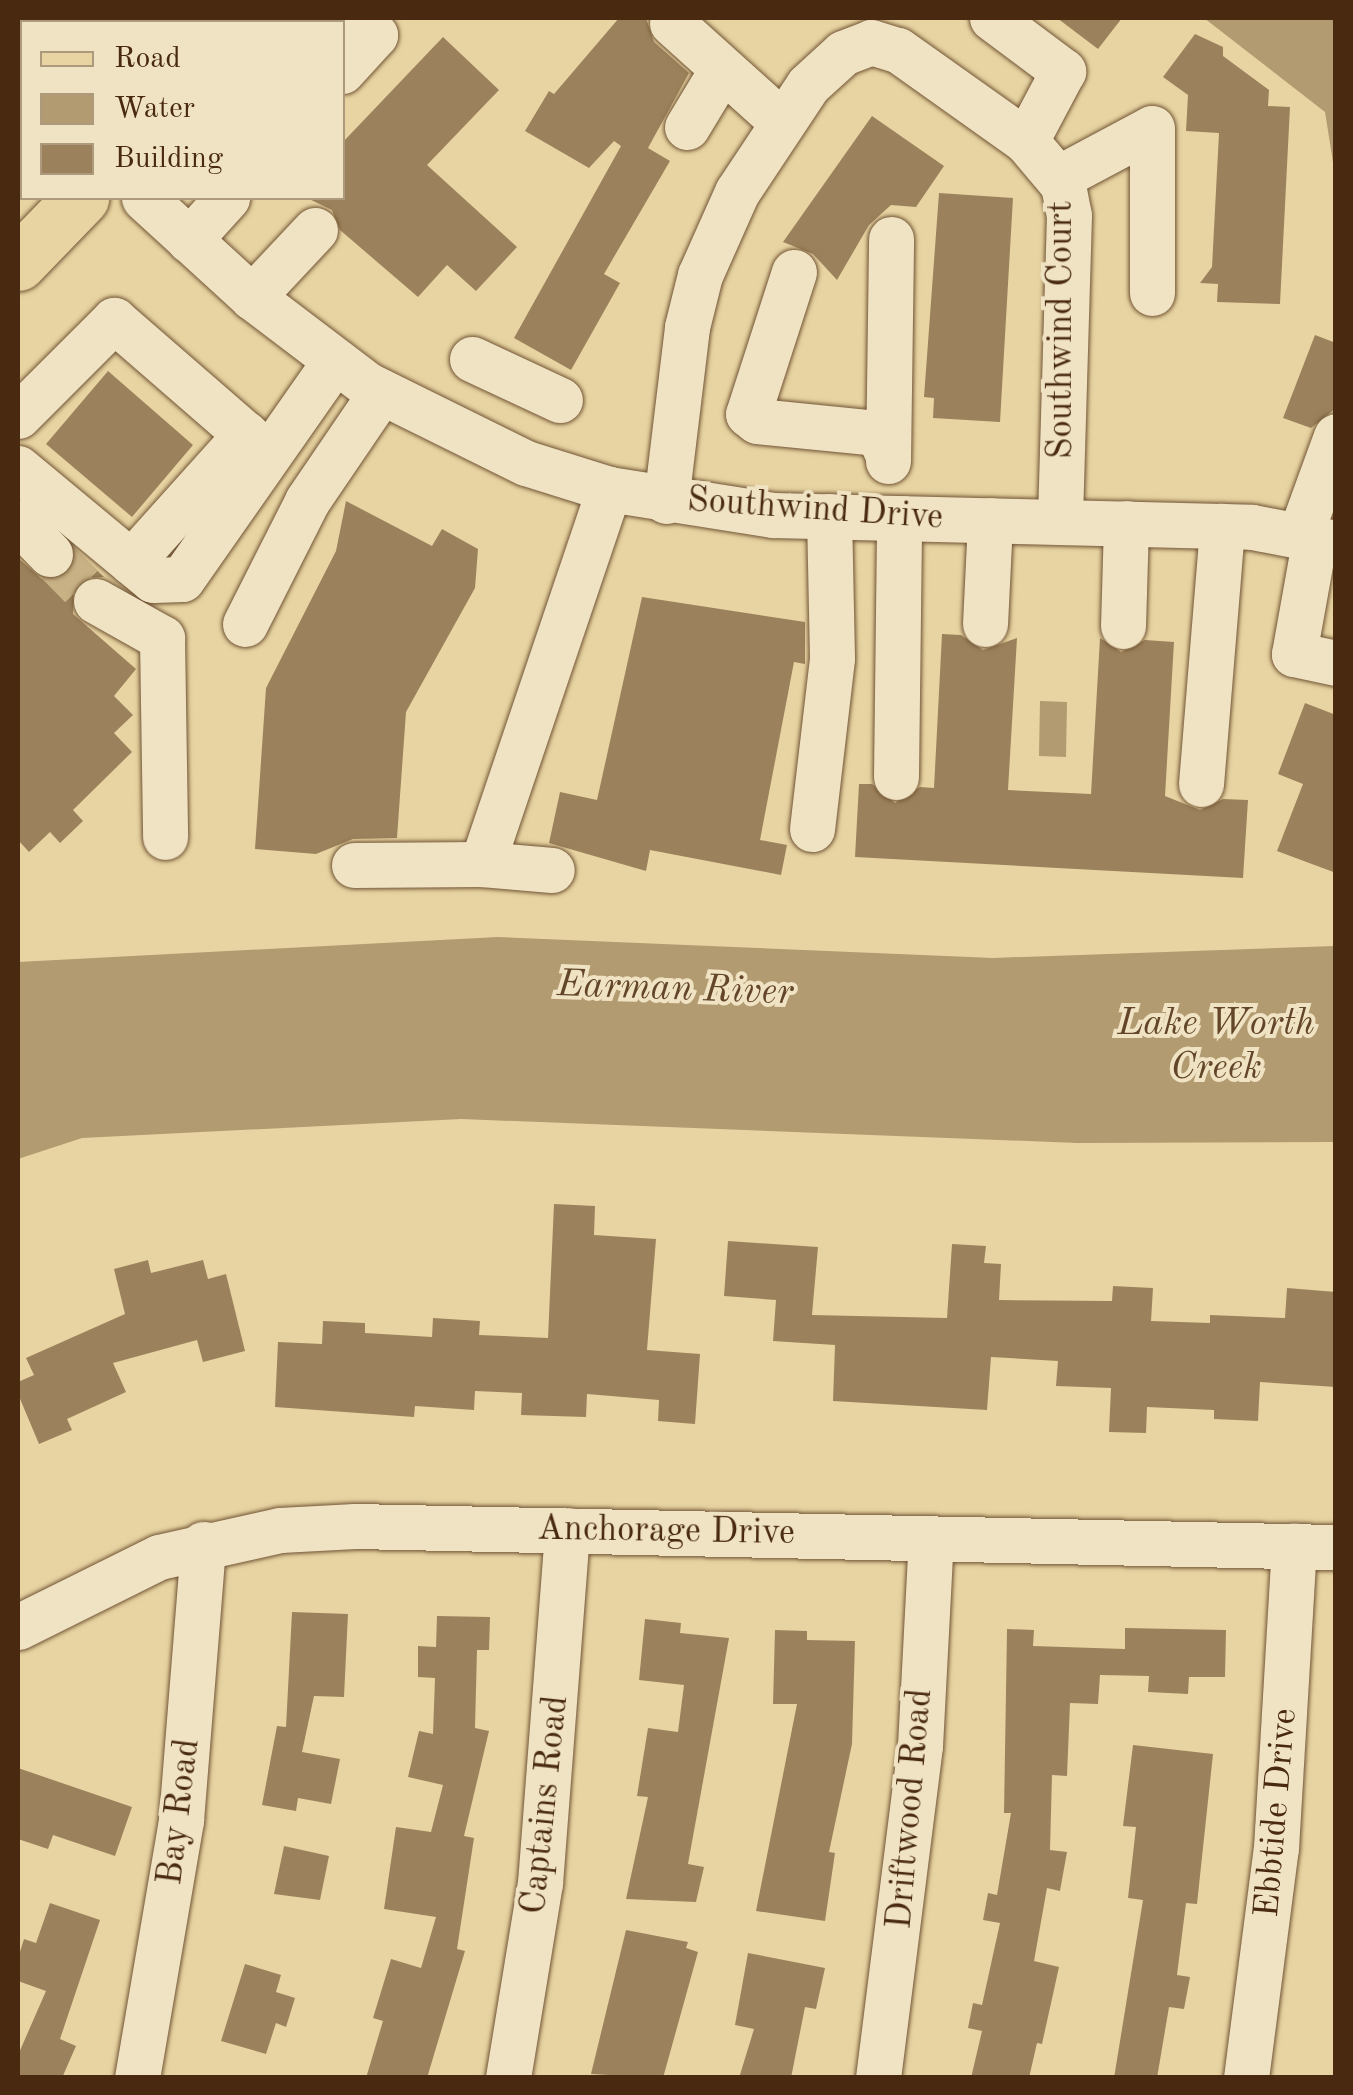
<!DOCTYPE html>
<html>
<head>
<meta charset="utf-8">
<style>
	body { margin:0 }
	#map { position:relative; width:1353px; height:2095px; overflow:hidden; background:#e8d4a2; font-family:"Old Standard TT",serif }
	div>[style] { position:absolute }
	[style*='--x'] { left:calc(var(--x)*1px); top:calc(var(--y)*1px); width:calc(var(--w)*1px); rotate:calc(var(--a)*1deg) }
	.water>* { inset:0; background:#b29a71 }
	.building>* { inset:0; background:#9c825c }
	.minor-tunnel>* { height:45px; margin-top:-22.5px; transform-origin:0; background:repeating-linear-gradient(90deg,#c8b285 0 45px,transparent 0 67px) }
	.roads { filter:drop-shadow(0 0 2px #715435) drop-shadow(0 0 2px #715435) }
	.minor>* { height:45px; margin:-22.5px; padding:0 22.5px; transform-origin:22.5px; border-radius:22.5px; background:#f0e3c3 }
	.major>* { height:55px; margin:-27.5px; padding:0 27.5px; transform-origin:27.5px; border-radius:27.5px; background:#e8d4a2 }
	span { translate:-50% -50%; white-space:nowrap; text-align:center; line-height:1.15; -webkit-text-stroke:8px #f0e3c3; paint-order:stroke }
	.street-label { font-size:35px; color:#492a11 }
	.water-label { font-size:38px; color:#634629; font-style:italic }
	.frame { position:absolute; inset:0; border:20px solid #492a11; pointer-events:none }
	.legend { position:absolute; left:20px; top:20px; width:325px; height:180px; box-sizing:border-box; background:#f0e3c3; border:2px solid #ad997c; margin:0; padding:12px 18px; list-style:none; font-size:30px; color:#492a11 }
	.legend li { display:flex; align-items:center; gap:20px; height:50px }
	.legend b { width:50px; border:2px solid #ad997c }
</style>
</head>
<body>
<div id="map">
	<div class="water">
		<i style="clip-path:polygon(1204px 18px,1335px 18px,1335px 175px,1325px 112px)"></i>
		<i style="clip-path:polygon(1040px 701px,1067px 702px,1066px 757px,1039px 756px)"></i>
		<i style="clip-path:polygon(498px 937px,993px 958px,1335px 946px,1335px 1142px,1077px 1143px,461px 1119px,82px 1138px,18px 1159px,18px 962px)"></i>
	</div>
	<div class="building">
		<i style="clip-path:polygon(619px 18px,646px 18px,654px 42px,689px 73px,648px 148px,670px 161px,604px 274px,620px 283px,571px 370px,514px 338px,621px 146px,614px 141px,589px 168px,525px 131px,549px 91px,554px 94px)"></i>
		<i style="clip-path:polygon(1057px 18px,1122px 18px,1098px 49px)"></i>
		<i style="clip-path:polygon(1195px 34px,1223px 47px,1223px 56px,1269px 90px,1268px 106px,1290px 107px,1280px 304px,1217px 302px,1218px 284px,1200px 283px,1212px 267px,1219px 133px,1186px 131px,1188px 95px,1163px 77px)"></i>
		<i style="clip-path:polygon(443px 37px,499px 90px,427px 165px,517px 247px,476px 291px,447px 265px,418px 297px,340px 230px,332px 210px,307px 198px,342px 198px,342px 143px)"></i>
		<i style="clip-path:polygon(872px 116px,944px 166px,916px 207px,891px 205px,869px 225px,837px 280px,813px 254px,783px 242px)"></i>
		<i style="clip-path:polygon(939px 193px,1013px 198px,1000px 422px,933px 418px,934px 398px,924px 397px)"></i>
		<i style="clip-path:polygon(1315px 335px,1336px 343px,1336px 408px,1311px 428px,1283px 418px)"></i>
		<i style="clip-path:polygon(108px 371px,193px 445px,132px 517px,46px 444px)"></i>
		<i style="clip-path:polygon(346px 501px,432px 546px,442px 529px,478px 549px,475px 588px,406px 712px,397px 838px,353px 839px,316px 854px,255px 849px,266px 688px,336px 551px)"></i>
		<i style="clip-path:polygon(76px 550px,104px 577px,84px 578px,74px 587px,73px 614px,136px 669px,114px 696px,133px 715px,114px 733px,132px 752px,73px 810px,83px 821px,60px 843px,50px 832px,29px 852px,18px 840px,18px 558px,42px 579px,55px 580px,69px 572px)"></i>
		<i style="clip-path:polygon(642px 597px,805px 622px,805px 664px,794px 662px,760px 840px,787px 845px,781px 875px,650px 850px,646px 871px,549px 843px,560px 792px,597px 800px)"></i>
		<i style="clip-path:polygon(942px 634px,961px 635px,983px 650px,1017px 638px,1008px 790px,1091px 794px,1100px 638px,1121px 652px,1145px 640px,1174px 642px,1165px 796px,1200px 810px,1223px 799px,1248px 800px,1243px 878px,855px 857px,859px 784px,872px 784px,895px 803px,920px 787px,934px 788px)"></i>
		<i style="clip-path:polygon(1305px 703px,1336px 715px,1336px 873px,1277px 851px,1303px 784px,1278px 774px)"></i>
		<i style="clip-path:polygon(554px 1204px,595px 1206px,594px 1235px,656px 1239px,647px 1350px,700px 1354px,695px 1424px,658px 1421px,659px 1400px,587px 1394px,586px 1417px,521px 1415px,522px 1393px,475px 1391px,474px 1410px,415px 1406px,414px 1417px,275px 1407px,278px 1342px,322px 1344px,323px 1321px,365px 1323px,365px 1333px,432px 1337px,433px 1318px,480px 1321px,479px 1335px,548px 1338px)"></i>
		<i style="clip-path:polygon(728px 1241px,818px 1247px,812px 1315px,947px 1318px,952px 1244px,986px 1246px,984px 1263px,1001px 1264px,999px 1300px,1112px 1301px,1113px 1286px,1153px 1288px,1151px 1321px,1210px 1323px,1210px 1315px,1285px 1318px,1287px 1288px,1336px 1292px,1336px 1387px,1260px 1382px,1258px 1421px,1214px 1419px,1214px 1410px,1147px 1407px,1146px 1433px,1109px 1432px,1111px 1388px,1056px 1386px,1058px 1361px,991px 1357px,987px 1410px,833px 1401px,835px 1345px,773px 1341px,776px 1300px,724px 1296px)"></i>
		<i style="clip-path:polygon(148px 1260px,151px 1273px,203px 1260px,208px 1279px,226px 1274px,245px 1351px,203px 1362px,197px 1340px,113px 1363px,126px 1392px,67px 1419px,72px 1430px,39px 1444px,18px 1394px,18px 1382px,34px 1375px,26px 1358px,125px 1314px,114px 1269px)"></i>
		<i style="clip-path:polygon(292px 1612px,348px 1614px,344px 1697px,314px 1696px,302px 1752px,340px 1759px,331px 1804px,298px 1798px,296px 1811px,262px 1805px,277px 1726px,286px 1727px)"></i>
		<i style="clip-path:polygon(437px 1616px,490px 1617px,489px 1650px,477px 1650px,475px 1728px,489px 1731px,464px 1836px,474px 1838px,457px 1949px,465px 1951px,427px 2078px,366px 2078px,383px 2021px,373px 2018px,391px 1959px,421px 1968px,436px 1917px,384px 1909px,396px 1827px,431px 1832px,443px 1785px,408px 1777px,419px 1731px,433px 1734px,435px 1678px,418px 1677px,418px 1646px,436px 1647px)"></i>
		<i style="clip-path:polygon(645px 1619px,681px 1623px,680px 1633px,729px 1638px,688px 1864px,704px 1867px,696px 1902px,626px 1899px,648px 1797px,637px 1796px,648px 1728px,678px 1732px,684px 1685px,639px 1680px)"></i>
		<i style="clip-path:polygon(1125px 1628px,1226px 1630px,1225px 1677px,1189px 1677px,1188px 1694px,1148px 1692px,1149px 1676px,1100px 1675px,1098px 1704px,1070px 1703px,1067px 1776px,1052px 1775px,1050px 1850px,1067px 1852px,1060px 1891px,1047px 1888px,1034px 1961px,1059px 1967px,1042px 2044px,1037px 2043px,1029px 2078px,971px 2078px,982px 2031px,968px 2028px,973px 2003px,982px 2005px,1000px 1923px,983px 1920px,988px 1893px,997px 1895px,1011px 1813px,1004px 1813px,1007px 1629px,1034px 1630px,1033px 1646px,1125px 1649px)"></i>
		<i style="clip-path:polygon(775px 1630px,807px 1631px,807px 1640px,855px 1641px,852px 1744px,829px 1852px,835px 1853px,825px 1921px,756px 1911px,797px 1704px,773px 1704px)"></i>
		<i style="clip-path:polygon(1133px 1745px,1213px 1754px,1197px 1904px,1186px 1903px,1177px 1975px,1190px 1977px,1184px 2009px,1169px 2007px,1157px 2078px,1114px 2078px,1143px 1900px,1128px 1898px,1136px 1827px,1123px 1826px)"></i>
		<i style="clip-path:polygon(18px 1768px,132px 1807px,115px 1856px,53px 1835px,48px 1849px,18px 1839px)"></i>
		<i style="clip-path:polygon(284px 1846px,329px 1856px,320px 1900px,274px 1894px)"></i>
		<i style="clip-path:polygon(50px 1903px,100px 1920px,60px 2039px,76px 2046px,62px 2078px,18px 2078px,18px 2055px,46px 1991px,18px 1981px,18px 1958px,24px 1939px,36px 1943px)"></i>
		<i style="clip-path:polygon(626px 1930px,688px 1942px,686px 1948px,698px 1952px,663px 2078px,591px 2074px)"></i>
		<i style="clip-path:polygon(748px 1953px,825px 1968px,816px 2009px,805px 2007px,791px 2078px,739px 2078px,754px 2029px,735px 2025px)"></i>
		<i style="clip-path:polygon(245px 1964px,281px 1975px,276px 1992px,295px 1998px,286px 2027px,276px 2023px,266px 2054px,221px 2041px)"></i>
	</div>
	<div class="minor-tunnel">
		<i style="--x:50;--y:554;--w:66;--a:45.6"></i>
	</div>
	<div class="roads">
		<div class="minor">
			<i style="--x:992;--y:18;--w:89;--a:36.7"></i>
			<i style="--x:1063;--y:71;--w:79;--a:117.9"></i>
			<i style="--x:672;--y:23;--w:148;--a:42"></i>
			<i style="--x:342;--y:71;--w:49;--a:-47.5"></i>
			<i style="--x:375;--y:35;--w:26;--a:-140"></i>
			<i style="--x:18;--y:72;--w:6;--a:45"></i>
			<i style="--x:687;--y:127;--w:68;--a:-58.9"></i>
			<i style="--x:1058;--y:178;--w:106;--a:-28"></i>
			<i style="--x:1152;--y:128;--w:165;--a:90"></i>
			<i style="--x:144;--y:198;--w:147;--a:42.5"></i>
			<i style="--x:252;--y:297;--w:146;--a:37.2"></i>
			<i style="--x:368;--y:385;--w:176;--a:26.3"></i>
			<i style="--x:526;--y:463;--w:87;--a:17.4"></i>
			<i style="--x:609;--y:489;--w:166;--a:9"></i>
			<i style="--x:773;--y:515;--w:479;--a:1.4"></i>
			<i style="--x:1252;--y:527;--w:86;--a:10.8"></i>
			<i style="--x:189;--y:240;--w:57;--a:-47.9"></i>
			<i style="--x:794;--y:272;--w:149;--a:107.9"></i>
			<i style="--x:748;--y:414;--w:11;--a:38"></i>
			<i style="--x:757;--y:421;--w:122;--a:5.7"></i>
			<i style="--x:878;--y:433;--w:24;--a:66"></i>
			<i style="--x:252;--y:297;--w:92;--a:-46.8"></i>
			<i style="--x:472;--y:359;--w:97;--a:25"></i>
			<i style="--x:18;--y:416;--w:136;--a:-45"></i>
			<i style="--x:114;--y:320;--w:204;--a:41"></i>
			<i style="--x:888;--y:461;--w:222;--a:-89.2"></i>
			<i style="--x:18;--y:468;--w:175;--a:39.7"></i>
			<i style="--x:153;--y:580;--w:29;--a:-2"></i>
			<i style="--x:182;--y:579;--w:265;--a:-55"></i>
			<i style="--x:666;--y:501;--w:175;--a:-83.1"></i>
			<i style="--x:687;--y:327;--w:54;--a:-76"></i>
			<i style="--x:700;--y:275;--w:91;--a:-66"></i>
			<i style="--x:737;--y:192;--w:128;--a:-56.4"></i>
			<i style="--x:808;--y:85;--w:47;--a:-42.4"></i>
			<i style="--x:843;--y:53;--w:30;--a:-21"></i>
			<i style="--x:871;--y:42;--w:28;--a:17"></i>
			<i style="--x:898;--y:50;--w:157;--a:35.4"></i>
			<i style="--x:1026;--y:141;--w:57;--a:49.9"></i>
			<i style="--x:1063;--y:185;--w:31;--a:79"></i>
			<i style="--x:1069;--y:215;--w:307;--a:91.7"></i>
			<i style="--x:18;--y:521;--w:46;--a:45.9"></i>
			<i style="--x:1300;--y:535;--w:105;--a:-70"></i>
			<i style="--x:1315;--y:537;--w:119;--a:100.2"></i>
			<i style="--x:1294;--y:654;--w:43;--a:12.1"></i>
			<i style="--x:131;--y:562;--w:172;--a:-48.1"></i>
			<i style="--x:96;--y:601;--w:76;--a:29.3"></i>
			<i style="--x:162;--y:638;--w:199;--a:89.1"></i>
			<i style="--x:245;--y:624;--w:138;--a:-63.2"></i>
			<i style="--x:307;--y:501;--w:132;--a:-55.8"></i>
			<i style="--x:985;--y:624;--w:104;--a:-87.2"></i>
			<i style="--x:1123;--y:626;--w:103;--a:-88.3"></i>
			<i style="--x:896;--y:777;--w:259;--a:-89.3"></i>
			<i style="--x:1201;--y:784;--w:259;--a:-85.3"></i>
			<i style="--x:812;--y:829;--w:172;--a:-83.3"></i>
			<i style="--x:832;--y:658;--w:142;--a:-91.2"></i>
			<i style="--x:482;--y:864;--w:70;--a:4.9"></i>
			<i style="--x:354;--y:865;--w:128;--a:-0.4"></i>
			<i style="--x:482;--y:864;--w:396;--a:-71.3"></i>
			<i style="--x:18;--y:1627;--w:157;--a:-26.4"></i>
			<i style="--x:159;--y:1557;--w:124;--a:-12.6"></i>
			<i style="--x:280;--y:1530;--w:75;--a:-3.1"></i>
			<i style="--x:355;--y:1526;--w:981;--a:1.23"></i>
			<i style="--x:137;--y:2078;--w:262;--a:-80.3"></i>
			<i style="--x:181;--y:1820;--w:277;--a:-85.4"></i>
			<i style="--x:508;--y:2078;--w:198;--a:-80.7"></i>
			<i style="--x:540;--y:1883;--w:354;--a:-85.6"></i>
			<i style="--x:878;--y:2078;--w:335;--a:-82.8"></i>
			<i style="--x:920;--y:1746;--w:208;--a:-87"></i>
			<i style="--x:1246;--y:2078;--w:232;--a:-82.6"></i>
			<i style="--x:1276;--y:1848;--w:303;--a:-86.6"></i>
		</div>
		<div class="major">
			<i style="--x:148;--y:22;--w:6;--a:-45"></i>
			<i style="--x:245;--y:22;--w:6;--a:-39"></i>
			<i style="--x:18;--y:164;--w:7;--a:-56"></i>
			<i style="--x:18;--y:263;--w:91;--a:-45.9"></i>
		</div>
	</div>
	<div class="street-label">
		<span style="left:1062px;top:330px;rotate:-90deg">Southwind Court</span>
		<span style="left:815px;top:510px;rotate:4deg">Southwind Drive</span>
		<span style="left:666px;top:1532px;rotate:1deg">Anchorage Drive</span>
		<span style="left:546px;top:1805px;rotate:-84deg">Captains Road</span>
		<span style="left:911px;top:1809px;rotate:-85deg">Driftwood Road</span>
		<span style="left:180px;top:1812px;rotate:-83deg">Bay Road</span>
		<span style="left:1277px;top:1813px;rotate:-85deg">Ebbtide Drive</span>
	</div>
	<div class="water-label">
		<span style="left:675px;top:990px;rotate:2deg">Earman River</span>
		<span style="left:1216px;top:1047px">Lake Worth<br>Creek</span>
	</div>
	<div class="frame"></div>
	<ul class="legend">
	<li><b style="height:12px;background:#e8d4a2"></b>Road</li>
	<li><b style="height:28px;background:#b29a71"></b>Water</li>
	<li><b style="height:28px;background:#9c825c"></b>Building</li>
	</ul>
</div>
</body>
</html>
